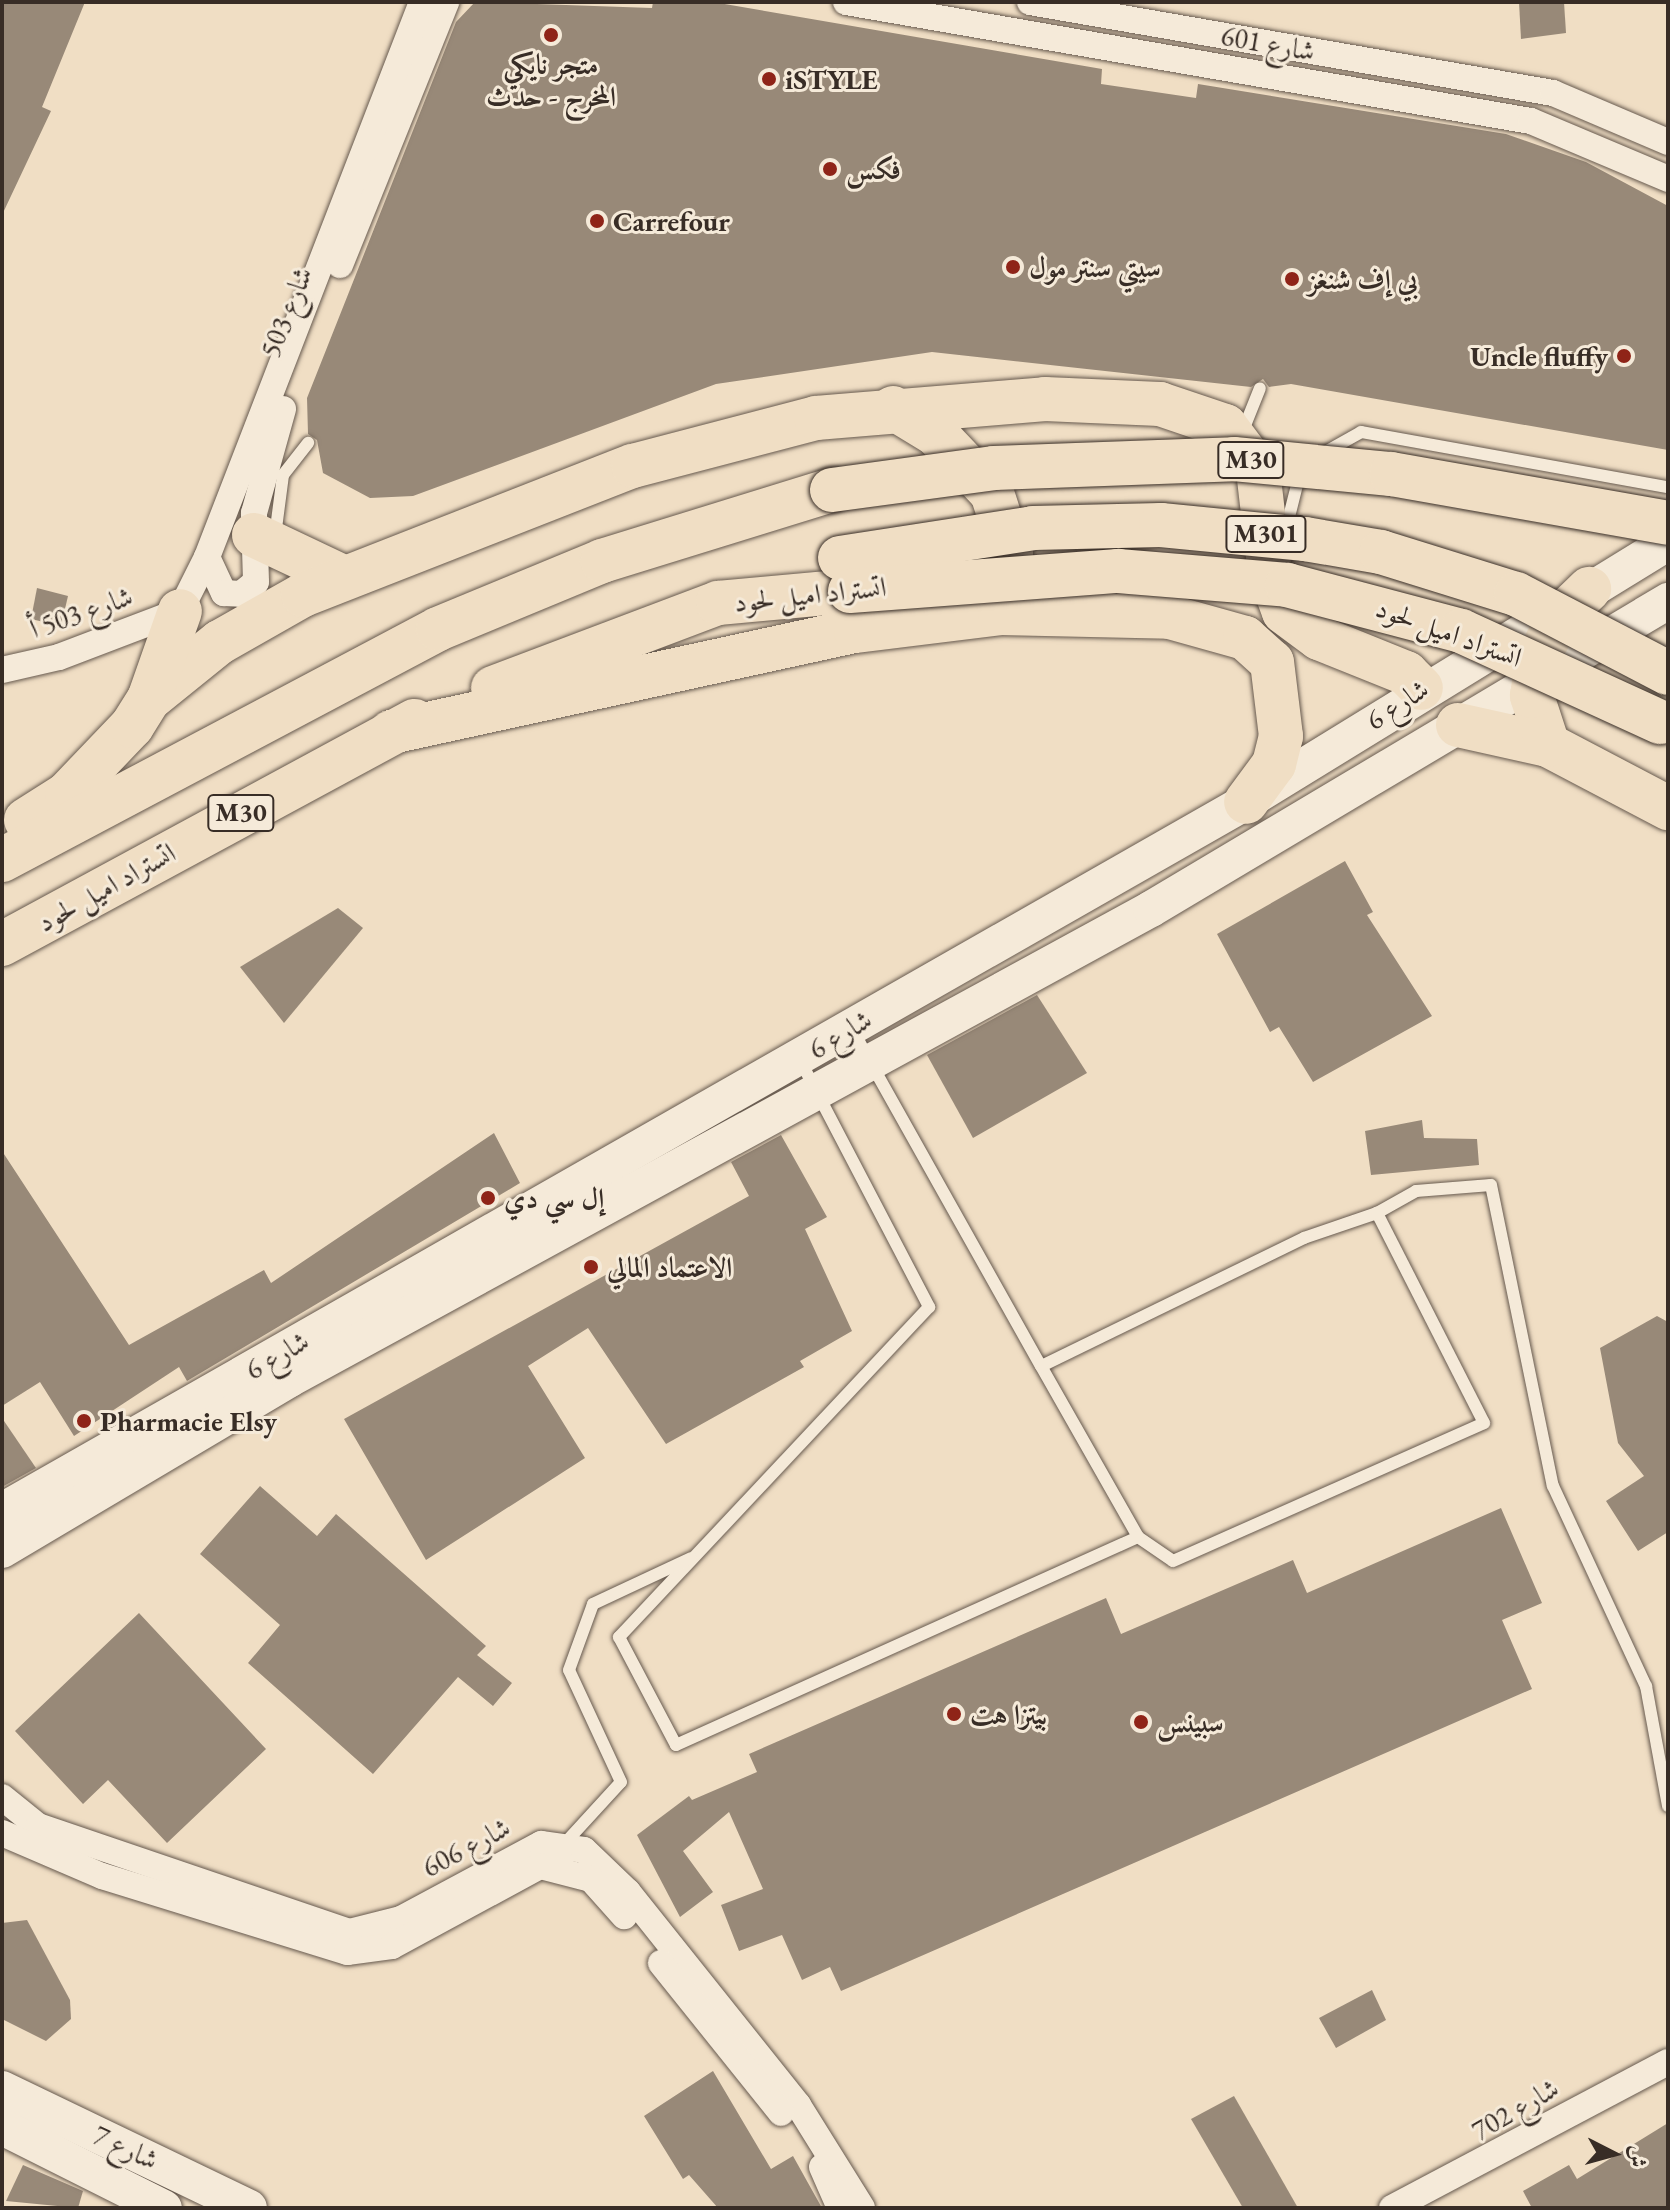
<!DOCTYPE html>
<html>
<head>
<meta charset="utf-8">
<style>
	body { margin:0 }
	#map { position:relative; width:1670px; height:2210px; overflow:hidden; background:#f0dec4; font-family:"EB Garamond",Amiri,serif }
	div>[style] { position:absolute }
	[style*='--x'] { left:calc(var(--x)*1px); top:calc(var(--y)*1px); width:calc(var(--w)*1px); rotate:calc(var(--a)*1deg) }
	.building>* { inset:0; background:#988978 }
	.roads { filter:drop-shadow(0 0 2px #66594e) drop-shadow(0 0 2px #66594e) }
	.lane>* { height:12px; margin:-6px; padding:0 6px; transform-origin:6px; border-radius:6px; background:#f5ead9 }
	.street>* { height:26px; margin:-13px; padding:0 13px; transform-origin:13px; border-radius:13px; background:#f5ead9 }
	.secondary>* { height:36px; margin:-18px; padding:0 18px; transform-origin:18px; border-radius:18px; background:#f5ead9 }
	.highway>* { height:44px; margin:-22px; padding:0 22px; transform-origin:22px; border-radius:22px; background:#f0dec4 }
	.bridges { filter:drop-shadow(0 0 2px #382d26) drop-shadow(0 0 2px #382d26) }
	.highway-bridge>* { height:44px; margin:-22px; padding:0 22px; transform-origin:22px; border-radius:22px; background:#f0dec4 }
	.dots>* { width:22px; height:22px; translate:-50% -50%; box-sizing:border-box; border:4px solid #f5ead9; border-radius:50% }
	span { translate:-50% -50%; white-space:nowrap; text-align:center; line-height:1.15; -webkit-text-stroke:6px #f5ead9; paint-order:stroke }
	.shield-label span { padding:2px 6px; background:#f5ead9; border:2px solid; border-radius:6px; -webkit-text-stroke-width:0 }
	.shield-label { font-size:26px; color:#382d26; font-weight:700 }
	.street-label { font-size:28px; color:#382d26 }
	.poi-label { font-size:28px; color:#382d26; font-weight:700 }
	.left { translate:0 -50%; text-align:left }
	.right { translate:-100% -50%; text-align:right }
	.frame { position:absolute; inset:0; border:4px solid #382d26; pointer-events:none }
	.north { position:absolute; left:1574px; top:2114px; width:80px; height:80px; -webkit-text-stroke:6px #f5ead9; paint-order:stroke; rotate:96deg; font-size:22px; font-weight:700; line-height:32px; text-align:center; color:#382d26 }
	.north::after { content:''; display:block; margin:auto; width:28px; height:36px; background:#382d26; clip-path:polygon(50% 0,100% 100%,50% 72%,0 100%) }
</style>
</head>
<body>
<div id="map">
	<div class="building">
		<i style="clip-path:polygon(2px 2px,85px 2px,42px 107px,51px 111px,2px 215px)"></i>
		<i style="clip-path:polygon(475px 2px,652px 8px,653px 2px,713px 2px,1102px 69px,1101px 84px,1196px 98px,1198px 84px,1506px 134px,1586px 162px,1668px 206px,1668px 450px,1291px 384px,1269px 387px,1263px 379px,1251px 387px,932px 352px,716px 384px,413px 496px,370px 498px,323px 473px,317px 440px,308px 434px,307px 398px,456px 22px)"></i>
		<i style="clip-path:polygon(1519px 2px,1564px 2px,1566px 33px,1521px 39px)"></i>
		<i style="clip-path:polygon(37px 588px,68px 596px,61px 626px,31px 619px)"></i>
		<i style="clip-path:polygon(1345px 861px,1373px 912px,1367px 915px,1432px 1016px,1313px 1082px,1279px 1027px,1270px 1032px,1217px 934px)"></i>
		<i style="clip-path:polygon(338px 908px,363px 928px,284px 1023px,240px 967px)"></i>
		<i style="clip-path:polygon(1037px 995px,1087px 1073px,973px 1138px,927px 1055px)"></i>
		<i style="clip-path:polygon(1422px 1120px,1424px 1138px,1477px 1139px,1479px 1165px,1371px 1175px,1365px 1131px)"></i>
		<i style="clip-path:polygon(494px 1133px,520px 1183px,187px 1381px,179px 1367px,74px 1436px,40px 1382px,2px 1406px,2px 1151px,129px 1345px,264px 1270px,271px 1283px)"></i>
		<i style="clip-path:polygon(781px 1135px,827px 1217px,805px 1229px,852px 1331px,800px 1361px,804px 1367px,666px 1444px,588px 1328px,528px 1366px,585px 1458px,426px 1560px,344px 1419px,749px 1196px,731px 1162px)"></i>
		<i style="clip-path:polygon(1657px 1316px,1668px 1322px,1668px 1532px,1638px 1551px,1606px 1501px,1644px 1476px,1618px 1443px,1600px 1348px)"></i>
		<i style="clip-path:polygon(2px 1418px,36px 1468px,2px 1487px)"></i>
		<i style="clip-path:polygon(260px 1486px,317px 1536px,336px 1514px,486px 1646px,477px 1655px,512px 1683px,493px 1706px,458px 1677px,373px 1774px,248px 1663px,280px 1625px,200px 1554px)"></i>
		<i style="clip-path:polygon(1501px 1508px,1542px 1603px,1502px 1620px,1532px 1689px,841px 1991px,830px 1967px,802px 1980px,782px 1935px,739px 1951px,721px 1905px,763px 1889px,729px 1812px,683px 1851px,713px 1892px,680px 1917px,637px 1835px,689px 1796px,692px 1800px,757px 1772px,749px 1754px,1106px 1598px,1121px 1634px,1293px 1560px,1307px 1593px)"></i>
		<i style="clip-path:polygon(139px 1613px,266px 1749px,167px 1843px,108px 1780px,83px 1804px,15px 1731px)"></i>
		<i style="clip-path:polygon(27px 1920px,70px 2000px,71px 2019px,46px 2041px,2px 2019px,2px 1923px)"></i>
		<i style="clip-path:polygon(1372px 1990px,1386px 2020px,1336px 2048px,1319px 2018px)"></i>
		<i style="clip-path:polygon(713px 2071px,771px 2169px,793px 2156px,822px 2208px,718px 2208px,689px 2175px,683px 2179px,644px 2116px)"></i>
		<i style="clip-path:polygon(1234px 2096px,1298px 2208px,1243px 2208px,1191px 2119px)"></i>
		<i style="clip-path:polygon(1668px 2123px,1668px 2208px,1532px 2208px,1523px 2191px,1569px 2165px,1577px 2179px)"></i>
		<i style="clip-path:polygon(23px 2165px,83px 2191px,78px 2208px,6px 2201px)"></i>
	</div>
	<div class="roads">
		<div class="lane">
			<i style="--x:1242;--y:433;--w:48;--a:-68.2"></i>
			<i style="--x:1322;--y:454;--w:45;--a:-29.4"></i>
			<i style="--x:1361;--y:432;--w:312;--a:10.2"></i>
			<i style="--x:1286;--y:529;--w:58;--a:-76"></i>
			<i style="--x:275;--y:536;--w:62;--a:-82.5"></i>
			<i style="--x:283;--y:475;--w:41;--a:-52"></i>
			<i style="--x:853;--y:1030;--w:32;--a:62"></i>
			<i style="--x:868;--y:1058;--w:353;--a:60.7"></i>
			<i style="--x:1041;--y:1366;--w:197;--a:60.4"></i>
			<i style="--x:1138;--y:1537;--w:42;--a:34.4"></i>
			<i style="--x:1173;--y:1561;--w:340;--a:-23.9"></i>
			<i style="--x:1484;--y:1423;--w:236;--a:-117"></i>
			<i style="--x:1377;--y:1213;--w:77;--a:161.1"></i>
			<i style="--x:1304;--y:1238;--w:292;--a:154"></i>
			<i style="--x:800;--y:1060;--w:279;--a:62.4"></i>
			<i style="--x:929;--y:1307;--w:453;--a:133.2"></i>
			<i style="--x:619;--y:1637;--w:122;--a:62.2"></i>
			<i style="--x:676;--y:1745;--w:507;--a:-24.24"></i>
			<i style="--x:1377;--y:1213;--w:45;--a:-29.4"></i>
			<i style="--x:1416;--y:1191;--w:75;--a:-4.6"></i>
			<i style="--x:1491;--y:1185;--w:307;--a:78.4"></i>
			<i style="--x:1553;--y:1486;--w:221;--a:65.1"></i>
			<i style="--x:1646;--y:1686;--w:122;--a:79.6"></i>
			<i style="--x:566;--y:1842;--w:81;--a:-47.5"></i>
			<i style="--x:621;--y:1782;--w:123;--a:-114.9"></i>
			<i style="--x:569;--y:1670;--w:70;--a:-70"></i>
			<i style="--x:593;--y:1604;--w:108;--a:-25.1"></i>
		</div>
		<div class="street">
			<i style="--x:846;--y:2;--w:695;--a:9.86"></i>
			<i style="--x:1531;--y:121;--w:149;--a:22.9"></i>
			<i style="--x:1030;--y:2;--w:531;--a:9.87"></i>
			<i style="--x:1553;--y:93;--w:125;--a:23.1"></i>
			<i style="--x:340;--y:265;--w:284;--a:-68"></i>
			<i style="--x:207;--y:557;--w:40;--a:65"></i>
			<i style="--x:224;--y:593;--w:17;--a:3"></i>
			<i style="--x:241;--y:594;--w:19;--a:-39"></i>
			<i style="--x:256;--y:582;--w:69;--a:-91.7"></i>
			<i style="--x:254;--y:513;--w:108;--a:-74.4"></i>
			<i style="--x:2;--y:670;--w:58;--a:-12.8"></i>
			<i style="--x:59;--y:657;--w:129;--a:-20.8"></i>
			<i style="--x:180;--y:611;--w:60;--a:-63.4"></i>
			<i style="--x:207;--y:557;--w:595;--a:-68.82"></i>
			<i style="--x:2;--y:1797;--w:46;--a:38.9"></i>
			<i style="--x:38;--y:1826;--w:329;--a:18.8"></i>
			<i style="--x:349;--y:1932;--w:54;--a:-14"></i>
			<i style="--x:401;--y:1919;--w:159;--a:-28.2"></i>
			<i style="--x:541;--y:1844;--w:43;--a:7.9"></i>
			<i style="--x:584;--y:1850;--w:61;--a:43.7"></i>
			<i style="--x:628;--y:1892;--w:273;--a:51.4"></i>
			<i style="--x:798;--y:2105;--w:121;--a:58.1"></i>
			<i style="--x:2;--y:1833;--w:109;--a:23.3"></i>
			<i style="--x:102;--y:1876;--w:257;--a:17.2"></i>
			<i style="--x:347;--y:1952;--w:45;--a:-7.6"></i>
			<i style="--x:392;--y:1946;--w:168;--a:-28.4"></i>
			<i style="--x:540;--y:1866;--w:53;--a:14.3"></i>
			<i style="--x:591;--y:1879;--w:50;--a:48.3"></i>
			<i style="--x:661;--y:1963;--w:192;--a:51.3"></i>
			<i style="--x:822;--y:2167;--w:45;--a:66.3"></i>
			<i style="--x:1392;--y:2208;--w:312;--a:-27.9"></i>
		</div>
		<div class="secondary">
			<i style="--x:2;--y:1511;--w:1432;--a:-29.68"></i>
			<i style="--x:1246;--y:802;--w:496;--a:-31.6"></i>
			<i style="--x:2;--y:1550;--w:335;--a:-30.7"></i>
			<i style="--x:290;--y:1379;--w:981;--a:-28.63"></i>
			<i style="--x:1151;--y:909;--w:602;--a:-30.78"></i>
			<i style="--x:2;--y:2089;--w:274;--a:25.7"></i>
			<i style="--x:2;--y:2127;--w:181;--a:26.6"></i>
		</div>
		<div class="highway">
			<i style="--x:893;--y:408;--w:50;--a:31.2"></i>
			<i style="--x:936;--y:434;--w:81;--a:46.5"></i>
			<i style="--x:992;--y:493;--w:62;--a:72.1"></i>
			<i style="--x:1011;--y:552;--w:62;--a:100.2"></i>
			<i style="--x:254;--y:535;--w:98;--a:25.3"></i>
			<i style="--x:493;--y:688;--w:241;--a:-20.7"></i>
			<i style="--x:718;--y:603;--w:133;--a:-5.2"></i>
			<i style="--x:149;--y:699;--w:91;--a:-38.8"></i>
			<i style="--x:220;--y:642;--w:95;--a:-29.5"></i>
			<i style="--x:303;--y:595;--w:354;--a:-21.4"></i>
			<i style="--x:633;--y:466;--w:189;--a:-14.7"></i>
			<i style="--x:816;--y:418;--w:230;--a:-4.7"></i>
			<i style="--x:1045;--y:399;--w:115;--a:2.5"></i>
			<i style="--x:1160;--y:404;--w:69;--a:18.7"></i>
			<i style="--x:1225;--y:426;--w:55;--a:53.1"></i>
			<i style="--x:1258;--y:470;--w:105;--a:83.4"></i>
			<i style="--x:1270;--y:574;--w:40;--a:69.8"></i>
			<i style="--x:1284;--y:612;--w:44;--a:36.6"></i>
			<i style="--x:1319;--y:638;--w:94;--a:21.9"></i>
			<i style="--x:1406;--y:673;--w:21;--a:45"></i>
			<i style="--x:1458;--y:725;--w:92;--a:12.5"></i>
			<i style="--x:1548;--y:745;--w:136;--a:27.7"></i>
			<i style="--x:391;--y:732;--w:476;--a:-12.3"></i>
			<i style="--x:856;--y:631;--w:145;--a:-7.1"></i>
			<i style="--x:1000;--y:613;--w:170;--a:1.3"></i>
			<i style="--x:1170;--y:617;--w:78;--a:15.6"></i>
			<i style="--x:1245;--y:638;--w:36;--a:42"></i>
			<i style="--x:1272;--y:662;--w:75;--a:83.1"></i>
			<i style="--x:1281;--y:736;--w:29;--a:104"></i>
			<i style="--x:1274;--y:764;--w:47;--a:126.4"></i>
			<i style="--x:1548;--y:745;--w:52;--a:-108.1"></i>
			<i style="--x:1532;--y:696;--w:36;--a:-82"></i>
			<i style="--x:1537;--y:660;--w:47;--a:-62.4"></i>
			<i style="--x:1559;--y:618;--w:42;--a:-44"></i>
			<i style="--x:26;--y:820;--w:49;--a:-32.4"></i>
			<i style="--x:67;--y:794;--w:94;--a:-46.3"></i>
			<i style="--x:132;--y:726;--w:32;--a:-58"></i>
			<i style="--x:149;--y:699;--w:93;--a:-70.6"></i>
			<i style="--x:2;--y:860;--w:493;--a:-27.9"></i>
			<i style="--x:438;--y:629;--w:178;--a:-22.5"></i>
			<i style="--x:602;--y:561;--w:241;--a:-17.2"></i>
			<i style="--x:2;--y:944;--w:469;--a:-28.4"></i>
		</div>
	</div>
	<div class="bridges">
		<div class="highway-bridge">
			<i style="--x:832;--y:490;--w:163;--a:-7.7"></i>
			<i style="--x:994;--y:468;--w:240;--a:-2.1"></i>
			<i style="--x:1234;--y:459;--w:158;--a:5.5"></i>
			<i style="--x:1391;--y:474;--w:281;--a:10"></i>
			<i style="--x:840;--y:558;--w:195;--a:-8.8"></i>
			<i style="--x:1033;--y:528;--w:128;--a:-1.3"></i>
			<i style="--x:1161;--y:525;--w:145;--a:5.6"></i>
			<i style="--x:1305;--y:539;--w:77;--a:9.7"></i>
			<i style="--x:1381;--y:552;--w:141;--a:17.3"></i>
			<i style="--x:1516;--y:594;--w:171;--a:27.5"></i>
			<i style="--x:850;--y:591;--w:269;--a:-4.3"></i>
			<i style="--x:1118;--y:571;--w:170;--a:4.7"></i>
			<i style="--x:1287;--y:585;--w:180;--a:14.8"></i>
			<i style="--x:1461;--y:631;--w:219;--a:24.6"></i>
		</div>
	</div>
	<div class="dots">
		<i style="left:551px;top:35px;background:#8f2418"></i>
		<i style="left:769px;top:79px;background:#8f2418"></i>
		<i style="left:830px;top:169px;background:#8f2418"></i>
		<i style="left:597px;top:221px;background:#8f2418"></i>
		<i style="left:1013px;top:267px;background:#8f2418"></i>
		<i style="left:1292px;top:279px;background:#8f2418"></i>
		<i style="left:1624px;top:356px;background:#8f2418"></i>
		<i style="left:488px;top:1198px;background:#8f2418"></i>
		<i style="left:591px;top:1267px;background:#8f2418"></i>
		<i style="left:84px;top:1421px;background:#8f2418"></i>
		<i style="left:954px;top:1714px;background:#8f2418"></i>
		<i style="left:1141px;top:1722px;background:#8f2418"></i>
	</div>
	<div class="shield-label">
		<span style="left:1251px;top:460px">M30</span>
		<span style="left:1266px;top:534px">M301</span>
		<span style="left:241px;top:813px">M30</span>
	</div>
	<div class="street-label">
		<span style="left:1268px;top:43px;rotate:10deg">شارع 601</span>
		<span style="left:286px;top:312px;rotate:-68deg">شارع 503</span>
		<span style="left:810px;top:594px;rotate:-6deg">اتستراد اميل لحود</span>
		<span style="left:81px;top:612px;rotate:-19deg">شارع 503 أ</span>
		<span style="left:1449px;top:632px;rotate:20deg">اتستراد اميل لحود</span>
		<span style="left:1397px;top:704px;rotate:-33deg">شارع 6</span>
		<span style="left:106px;top:887px;rotate:-29deg">اتستراد اميل لحود</span>
		<span style="left:840px;top:1034px;rotate:-31deg">شارع 6</span>
		<span style="left:277px;top:1355px;rotate:-30deg">شارع 6</span>
		<span style="left:466px;top:1847px;rotate:-28deg">شارع 606</span>
		<span style="left:1515px;top:2109px;rotate:-30deg">شارع 702</span>
		<span style="left:126px;top:2147px;rotate:25deg">شارع 7</span>
	</div>
	<div class="poi-label">
		<span style="left:551px;top:80px">متجر نايكي<br>المخرج - حدث</span>
		<span class="left" style="left:785px;top:79px">iSTYLE</span>
		<span class="left" style="left:846px;top:169px">فكس</span>
		<span class="left" style="left:613px;top:221px">Carrefour</span>
		<span class="left" style="left:1029px;top:267px">سيتي سنتر مول</span>
		<span class="left" style="left:1308px;top:279px">بي إف شنغز</span>
		<span class="right" style="left:1608px;top:356px">Uncle fluffy</span>
		<span class="left" style="left:504px;top:1198px">إل سي دي</span>
		<span class="left" style="left:607px;top:1267px">الاعتماد المالي</span>
		<span class="left" style="left:100px;top:1421px">Pharmacie Elsy</span>
		<span class="left" style="left:970px;top:1714px">بيتزا هت</span>
		<span class="left" style="left:1157px;top:1722px">سبينس</span>
	</div>
	<div class="frame"></div>
	<div class="north">ش</div>
</div>
</body>
</html>
